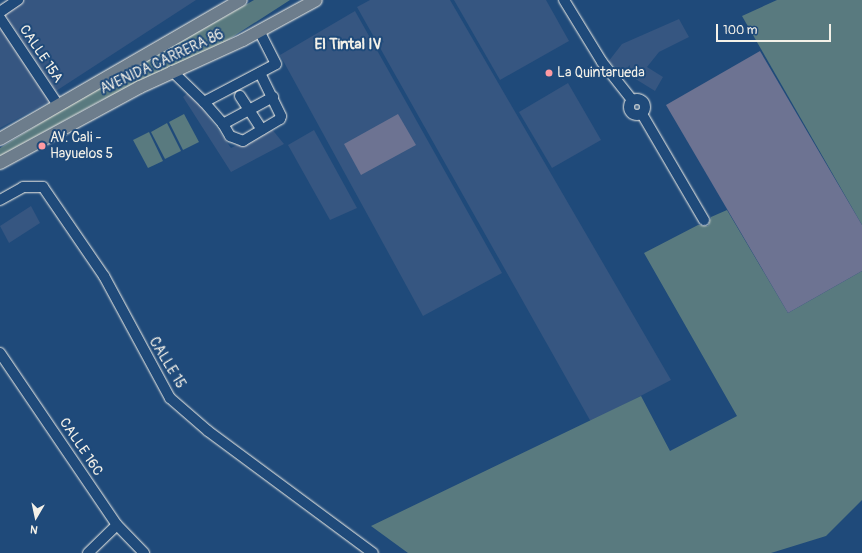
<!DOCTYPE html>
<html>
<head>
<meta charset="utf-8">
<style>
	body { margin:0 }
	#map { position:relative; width:862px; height:553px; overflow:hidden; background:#1f4a7a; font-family:Pangolin,sans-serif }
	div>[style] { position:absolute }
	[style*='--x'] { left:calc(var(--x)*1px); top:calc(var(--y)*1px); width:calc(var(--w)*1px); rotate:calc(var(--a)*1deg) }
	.built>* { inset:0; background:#365681 }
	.green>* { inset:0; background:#597a7f }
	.building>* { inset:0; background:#6d7392 }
	.roads { filter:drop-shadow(0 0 1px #f4f1e8) drop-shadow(0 0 1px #f4f1e8) }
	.minor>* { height:10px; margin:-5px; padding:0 5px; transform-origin:5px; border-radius:5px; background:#1f4a7a }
	.minor>.ring { margin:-5px; padding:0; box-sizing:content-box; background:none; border:10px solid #1f4a7a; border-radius:50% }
	.major>* { height:12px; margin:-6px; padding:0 6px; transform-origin:6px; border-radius:6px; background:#6d7d8c }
	.dots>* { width:11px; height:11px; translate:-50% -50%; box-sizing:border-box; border:2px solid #1f4a7a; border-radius:50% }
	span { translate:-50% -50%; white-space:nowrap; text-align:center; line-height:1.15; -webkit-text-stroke:4px #1f4a7a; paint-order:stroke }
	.street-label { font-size:14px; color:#f4f1e8 }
	.poi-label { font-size:14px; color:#f4f1e8 }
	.left { translate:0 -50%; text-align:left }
	.neighbourhood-label { font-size:15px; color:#f4f1e8; font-weight:700 }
	.north { position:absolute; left:16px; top:497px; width:40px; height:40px; -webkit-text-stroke:3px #1f4a7a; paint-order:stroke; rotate:189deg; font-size:11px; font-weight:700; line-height:16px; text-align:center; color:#f4f1e8 }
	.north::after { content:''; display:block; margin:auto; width:14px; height:18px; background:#f4f1e8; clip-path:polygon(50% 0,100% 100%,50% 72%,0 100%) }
	.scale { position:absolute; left:716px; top:24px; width:115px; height:18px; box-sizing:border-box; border:2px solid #f4f1e8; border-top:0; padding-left:5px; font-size:12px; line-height:14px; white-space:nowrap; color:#f4f1e8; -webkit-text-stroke:3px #1f4a7a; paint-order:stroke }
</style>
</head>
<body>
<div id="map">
	<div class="built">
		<i style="clip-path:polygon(24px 0,196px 0,56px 91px,4px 13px)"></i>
		<i style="clip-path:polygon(370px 0,450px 0,671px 380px,591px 422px,357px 7px)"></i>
		<i style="clip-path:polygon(454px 0,546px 0,569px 41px,500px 80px)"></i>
		<i style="clip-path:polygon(355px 11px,502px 273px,423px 316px,280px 55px)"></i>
		<i style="clip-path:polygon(679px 19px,689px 37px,659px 52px,647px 67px,663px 77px,655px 91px,608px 62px,622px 44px)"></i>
		<i style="clip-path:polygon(0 24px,54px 99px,0 128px)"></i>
		<i style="clip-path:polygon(568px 83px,601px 140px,552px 168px,519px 112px)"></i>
		<i style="clip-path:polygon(190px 91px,231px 148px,271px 128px,284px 144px,231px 172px,183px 97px)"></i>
		<i style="clip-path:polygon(314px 130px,357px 208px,330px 220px,288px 145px)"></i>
		<i style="clip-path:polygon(31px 206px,40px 223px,9px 243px,0 226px)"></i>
	</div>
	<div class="green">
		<i style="clip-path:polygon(254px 0,290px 0,220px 45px,98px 102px,0 156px,0 148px,73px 103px)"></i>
		<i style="clip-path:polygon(777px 0,862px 0,862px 225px,742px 16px)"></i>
		<i style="clip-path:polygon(184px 114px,199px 142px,183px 150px,169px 122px)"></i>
		<i style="clip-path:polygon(167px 123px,181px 151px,165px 159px,151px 132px)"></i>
		<i style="clip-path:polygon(149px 132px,163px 161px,148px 168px,133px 140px)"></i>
		<i style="clip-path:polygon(727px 210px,788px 313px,862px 271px,862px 500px,826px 536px,771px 553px,408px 553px,371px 526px,641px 396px,670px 451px,737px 416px,644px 253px,698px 225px,708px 226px,711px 217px)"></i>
	</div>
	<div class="building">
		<i style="clip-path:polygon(760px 51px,862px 225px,862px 271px,788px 313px,666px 105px)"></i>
		<i style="clip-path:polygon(398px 114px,416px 145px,361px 175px,344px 144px)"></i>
	</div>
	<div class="roads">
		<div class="minor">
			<i style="--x:564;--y:0;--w:73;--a:58.5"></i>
			<i style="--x:602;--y:62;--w:48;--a:51.7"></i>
			<i style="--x:0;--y:12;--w:22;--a:-34"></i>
			<i style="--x:0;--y:18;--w:105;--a:56.3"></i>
			<i style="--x:172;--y:71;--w:45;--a:44.1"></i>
			<i style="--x:204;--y:102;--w:81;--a:-27.8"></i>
			<i style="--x:276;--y:64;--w:37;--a:-117"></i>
			<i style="--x:240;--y:96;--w:40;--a:57.1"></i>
			<i class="ring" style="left:629px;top:99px;width:6px;height:6px"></i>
			<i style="--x:204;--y:102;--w:29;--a:49"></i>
			<i style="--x:223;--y:124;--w:57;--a:-28.4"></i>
			<i style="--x:642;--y:114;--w:123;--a:59.7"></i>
			<i style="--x:223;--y:124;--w:14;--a:60"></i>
			<i style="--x:230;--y:136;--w:14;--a:21"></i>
			<i style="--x:243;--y:141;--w:43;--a:-30.7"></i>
			<i style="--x:280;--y:119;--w:3;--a:-72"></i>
			<i style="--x:281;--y:116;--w:48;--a:-116"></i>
			<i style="--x:0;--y:200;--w:26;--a:-29"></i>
			<i style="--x:23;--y:187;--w:20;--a:0"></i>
			<i style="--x:43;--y:187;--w:108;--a:55.6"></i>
			<i style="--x:104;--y:276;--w:139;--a:61.6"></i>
			<i style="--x:170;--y:398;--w:50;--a:41"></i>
			<i style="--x:208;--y:431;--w:205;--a:36.5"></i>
			<i style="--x:0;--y:353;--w:208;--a:55.8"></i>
			<i style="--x:117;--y:525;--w:39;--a:46"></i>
			<i style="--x:88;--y:553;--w:40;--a:-44"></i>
		</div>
		<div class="major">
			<i style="--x:0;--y:139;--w:278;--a:-30"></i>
			<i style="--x:0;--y:163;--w:159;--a:-28.5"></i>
			<i style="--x:140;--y:87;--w:113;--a:-24.5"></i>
			<i style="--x:243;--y:40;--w:83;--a:-28.7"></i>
		</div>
	</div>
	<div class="dots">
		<i style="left:549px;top:73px;background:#ff9aa2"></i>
		<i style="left:42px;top:146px;background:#ff9aa2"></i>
	</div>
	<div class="street-label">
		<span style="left:41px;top:54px;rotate:56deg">CALLE 15A</span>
		<span style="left:162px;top:62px;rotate:-25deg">AVENIDA CARRERA 86</span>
		<span style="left:167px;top:363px;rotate:59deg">CALLE 15</span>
		<span style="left:81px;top:447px;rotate:56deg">CALLE 16C</span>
	</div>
	<div class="poi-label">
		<span class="left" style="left:557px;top:73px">La Quintarueda</span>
		<span class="left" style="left:50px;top:146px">AV. Cali -<br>Hayuelos 5</span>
	</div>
	<div class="neighbourhood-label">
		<span style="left:348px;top:45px">El Tintal IV</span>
	</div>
	<div class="north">N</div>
	<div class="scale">100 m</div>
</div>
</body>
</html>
